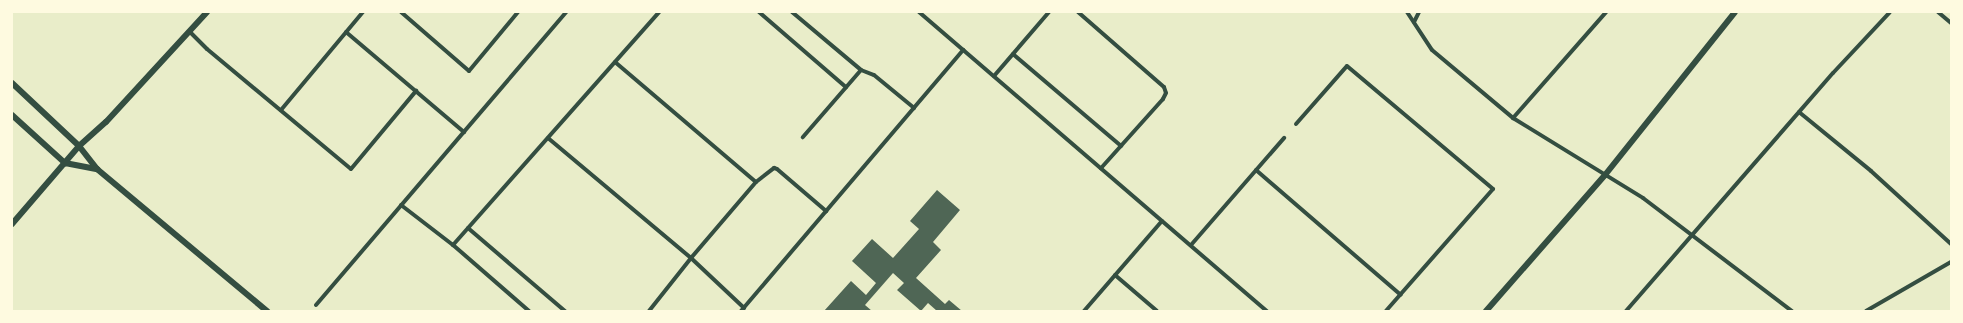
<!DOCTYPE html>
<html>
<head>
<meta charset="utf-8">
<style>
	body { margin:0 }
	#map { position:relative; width:1963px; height:323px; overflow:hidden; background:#e9edc9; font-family:Lato,sans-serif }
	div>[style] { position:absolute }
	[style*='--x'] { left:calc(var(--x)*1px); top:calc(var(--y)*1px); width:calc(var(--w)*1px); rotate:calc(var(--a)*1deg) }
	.building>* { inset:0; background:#4f6655 }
	.minor>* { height:4px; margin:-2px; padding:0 2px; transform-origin:2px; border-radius:2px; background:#344e41 }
	.tertiary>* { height:6px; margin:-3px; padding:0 3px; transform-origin:3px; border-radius:3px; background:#344e41 }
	span { translate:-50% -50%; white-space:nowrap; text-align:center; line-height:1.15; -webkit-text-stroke:3px #fefae0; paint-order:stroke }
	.frame { position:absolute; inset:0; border:13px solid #fefae0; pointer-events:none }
</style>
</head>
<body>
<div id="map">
	<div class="building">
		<i style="clip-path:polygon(937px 190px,960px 210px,933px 242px,941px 250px,916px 278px,945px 304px,949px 300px,962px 311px,937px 311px,928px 303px,921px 311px,897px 290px,904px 283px,893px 273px,865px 305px,872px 311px,824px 311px,851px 281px,866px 295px,876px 283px,852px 261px,872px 239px,893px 258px,919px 229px,910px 221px)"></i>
	</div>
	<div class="minor">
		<i style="--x:401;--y:12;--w:90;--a:40.9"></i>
		<i style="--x:469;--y:71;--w:77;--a:-50.3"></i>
		<i style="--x:759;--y:12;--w:115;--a:40.8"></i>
		<i style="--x:792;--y:12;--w:90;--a:40"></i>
		<i style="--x:861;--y:70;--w:89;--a:130.9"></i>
		<i style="--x:919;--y:12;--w:459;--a:40.7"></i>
		<i style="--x:1078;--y:12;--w:114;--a:41.1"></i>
		<i style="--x:1164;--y:87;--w:6;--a:72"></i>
		<i style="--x:1166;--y:93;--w:7;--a:117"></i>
		<i style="--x:1163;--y:99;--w:93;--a:131.9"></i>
		<i style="--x:1407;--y:12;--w:45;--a:56.7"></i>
		<i style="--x:1432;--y:50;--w:106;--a:40"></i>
		<i style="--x:1513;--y:118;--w:153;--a:31.6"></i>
		<i style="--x:1643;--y:198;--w:187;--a:37.2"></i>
		<i style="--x:1938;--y:12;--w:17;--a:40"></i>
		<i style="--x:1414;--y:22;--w:11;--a:-63"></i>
		<i style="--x:190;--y:32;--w:24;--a:45"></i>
		<i style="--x:207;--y:49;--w:187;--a:39.8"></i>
		<i style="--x:351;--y:169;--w:102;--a:-50.2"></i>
		<i style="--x:346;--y:32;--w:155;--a:40.3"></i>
		<i style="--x:1013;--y:54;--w:142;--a:40.4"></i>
		<i style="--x:615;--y:62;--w:185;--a:40.4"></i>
		<i style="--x:861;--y:70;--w:14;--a:21"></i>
		<i style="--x:874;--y:75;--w:52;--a:39.5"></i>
		<i style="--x:994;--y:76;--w:84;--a:-49.3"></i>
		<i style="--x:281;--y:110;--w:128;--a:-50.1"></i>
		<i style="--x:1799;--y:112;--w:93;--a:39.3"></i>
		<i style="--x:1871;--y:171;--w:108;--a:42.4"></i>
		<i style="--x:1513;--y:118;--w:141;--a:-48.7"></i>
		<i style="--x:1296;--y:124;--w:77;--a:-48.7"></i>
		<i style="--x:1347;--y:66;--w:191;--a:40.1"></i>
		<i style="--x:1493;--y:189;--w:162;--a:131.3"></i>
		<i style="--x:548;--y:138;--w:187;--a:40"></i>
		<i style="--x:691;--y:258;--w:73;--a:43.3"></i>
		<i style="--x:1256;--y:170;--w:191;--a:40.8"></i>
		<i style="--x:401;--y:205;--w:66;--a:37.6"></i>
		<i style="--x:468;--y:228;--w:128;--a:40.6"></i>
		<i style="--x:1191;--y:245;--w:142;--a:-49"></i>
		<i style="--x:1115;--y:275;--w:55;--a:40.6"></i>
		<i style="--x:316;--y:305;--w:385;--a:-49.5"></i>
		<i style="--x:529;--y:311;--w:101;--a:-139"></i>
		<i style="--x:453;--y:245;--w:311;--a:-48.5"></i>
		<i style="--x:649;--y:311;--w:68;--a:-51.6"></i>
		<i style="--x:691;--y:258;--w:100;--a:-49.5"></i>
		<i style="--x:756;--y:182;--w:23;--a:-38"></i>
		<i style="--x:774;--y:168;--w:3;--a:18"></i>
		<i style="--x:777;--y:169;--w:65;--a:40.6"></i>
		<i style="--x:741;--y:311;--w:343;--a:-49.6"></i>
		<i style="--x:1084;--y:311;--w:119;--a:-49.1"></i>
		<i style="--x:1626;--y:311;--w:315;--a:-49"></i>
		<i style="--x:1833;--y:73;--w:83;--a:-46.9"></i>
		<i style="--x:1866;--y:311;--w:98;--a:-30"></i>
	</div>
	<div class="tertiary">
		<i style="--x:12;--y:83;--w:92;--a:43.2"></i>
		<i style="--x:79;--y:146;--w:29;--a:52"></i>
		<i style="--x:97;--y:169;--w:222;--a:39.9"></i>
		<i style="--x:12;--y:115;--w:72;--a:42.2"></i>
		<i style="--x:65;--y:163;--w:33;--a:11"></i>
		<i style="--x:12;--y:224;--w:103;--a:-49.3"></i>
		<i style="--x:79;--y:146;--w:36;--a:-42"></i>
		<i style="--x:106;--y:122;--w:149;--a:-47.4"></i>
		<i style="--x:1486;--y:311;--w:181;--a:-48.8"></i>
		<i style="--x:1605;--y:175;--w:208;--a:-51.4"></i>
	</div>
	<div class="frame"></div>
</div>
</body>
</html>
